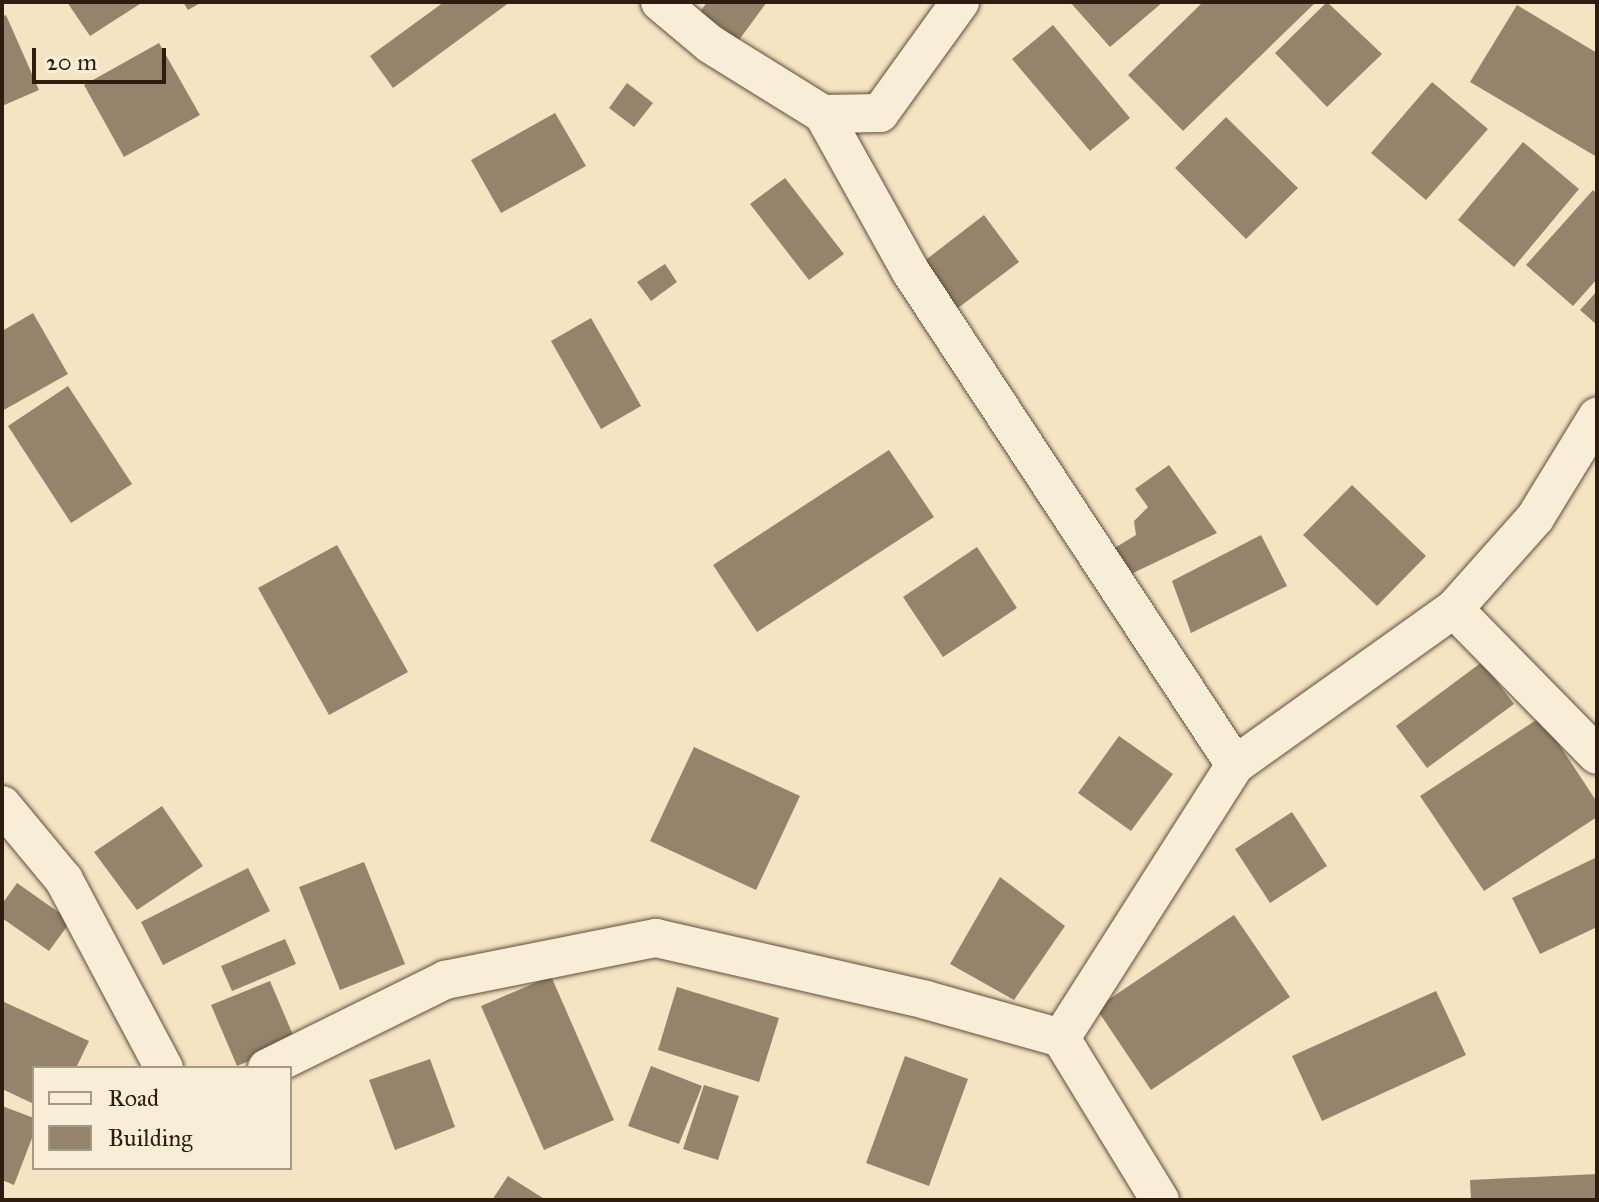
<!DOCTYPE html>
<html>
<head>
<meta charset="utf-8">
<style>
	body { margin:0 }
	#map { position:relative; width:1599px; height:1202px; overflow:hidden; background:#f4e4c1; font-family:"IM FELL Great Primer",serif }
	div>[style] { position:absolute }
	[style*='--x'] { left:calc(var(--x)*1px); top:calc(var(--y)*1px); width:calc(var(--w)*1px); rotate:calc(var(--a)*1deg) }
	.building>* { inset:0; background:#95846c }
	.roads { filter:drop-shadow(0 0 2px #604e3c) drop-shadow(0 0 2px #604e3c) }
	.minor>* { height:38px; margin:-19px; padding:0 19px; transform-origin:19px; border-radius:19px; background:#f8edd7 }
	span { translate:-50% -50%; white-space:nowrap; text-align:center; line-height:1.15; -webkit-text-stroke:6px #f8edd7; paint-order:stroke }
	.frame { position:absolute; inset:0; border:4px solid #2e1c0f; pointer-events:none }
	.legend { position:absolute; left:32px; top:1066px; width:260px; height:104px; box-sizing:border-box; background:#f8edd7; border:2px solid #a79987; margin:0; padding:10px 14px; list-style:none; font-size:24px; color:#2e1c0f }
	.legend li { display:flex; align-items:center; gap:16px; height:40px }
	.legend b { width:40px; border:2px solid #a79987 }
	.scale { position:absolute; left:32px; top:48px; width:134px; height:36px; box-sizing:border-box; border:4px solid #2e1c0f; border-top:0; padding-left:10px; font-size:24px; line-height:28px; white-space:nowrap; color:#2e1c0f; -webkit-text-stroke:6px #f8edd7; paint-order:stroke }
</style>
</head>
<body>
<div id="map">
	<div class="building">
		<i style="clip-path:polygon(67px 2px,143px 2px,90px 36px)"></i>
		<i style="clip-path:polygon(183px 2px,202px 2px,188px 10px)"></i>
		<i style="clip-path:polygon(444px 2px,510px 2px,393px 88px,370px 56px)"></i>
		<i style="clip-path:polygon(707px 2px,767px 2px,739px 40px,700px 12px)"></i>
		<i style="clip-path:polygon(1070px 2px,1163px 2px,1110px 47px)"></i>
		<i style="clip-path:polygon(1203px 2px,1316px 2px,1183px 131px,1128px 75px)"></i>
		<i style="clip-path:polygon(1327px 2px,1382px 54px,1327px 107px,1275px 53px)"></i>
		<i style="clip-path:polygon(1517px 5px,1597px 53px,1597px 157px,1470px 82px)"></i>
		<i style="clip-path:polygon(6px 15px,39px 90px,2px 106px,2px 17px)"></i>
		<i style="clip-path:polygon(1053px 25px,1130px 118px,1090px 151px,1012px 59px)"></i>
		<i style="clip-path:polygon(159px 43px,200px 115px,124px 157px,84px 85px)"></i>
		<i style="clip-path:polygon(1432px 82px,1488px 129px,1426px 200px,1371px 153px)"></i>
		<i style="clip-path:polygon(627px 83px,653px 103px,634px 127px,609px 108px)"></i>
		<i style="clip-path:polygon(555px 113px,586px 166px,501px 213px,471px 160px)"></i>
		<i style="clip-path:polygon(1226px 117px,1298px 188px,1246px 239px,1175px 168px)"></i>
		<i style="clip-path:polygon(1523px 142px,1579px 189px,1514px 267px,1458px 220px)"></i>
		<i style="clip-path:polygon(785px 178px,844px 254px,809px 280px,750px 204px)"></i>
		<i style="clip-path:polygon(1593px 190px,1597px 194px,1597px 279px,1573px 306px,1526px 265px)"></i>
		<i style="clip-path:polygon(984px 215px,1019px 262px,958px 308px,923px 262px)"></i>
		<i style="clip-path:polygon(665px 264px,677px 282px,651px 301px,637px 282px)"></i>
		<i style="clip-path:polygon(1597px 291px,1597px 325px,1580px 310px)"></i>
		<i style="clip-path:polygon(33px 313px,68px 374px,2px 411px,2px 331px)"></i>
		<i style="clip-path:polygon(591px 318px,641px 406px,601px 429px,551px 341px)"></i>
		<i style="clip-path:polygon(68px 386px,132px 484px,71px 523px,8px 426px)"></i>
		<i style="clip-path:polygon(889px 450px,934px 517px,757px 632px,713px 565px)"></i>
		<i style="clip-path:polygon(1169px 465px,1217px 533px,1131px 574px,1113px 549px,1136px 535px,1134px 521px,1148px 507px,1135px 489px)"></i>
		<i style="clip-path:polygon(1352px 485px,1426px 556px,1377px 606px,1303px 535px)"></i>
		<i style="clip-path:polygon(1261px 535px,1287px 586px,1191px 633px,1172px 581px)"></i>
		<i style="clip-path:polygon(337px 545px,408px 672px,329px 715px,258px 588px)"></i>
		<i style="clip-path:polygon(977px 547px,1017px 608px,943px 657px,903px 597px)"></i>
		<i style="clip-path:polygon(1482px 662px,1514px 704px,1427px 768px,1396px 726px)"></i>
		<i style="clip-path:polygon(1541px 717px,1597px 802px,1597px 817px,1484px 891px,1420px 796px)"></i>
		<i style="clip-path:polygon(1119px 736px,1173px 774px,1131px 831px,1078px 793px)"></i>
		<i style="clip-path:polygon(694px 747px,800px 796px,756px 890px,650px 841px)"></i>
		<i style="clip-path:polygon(162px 806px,203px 866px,137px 910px,94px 852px)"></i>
		<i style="clip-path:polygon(1292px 812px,1327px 866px,1270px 903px,1235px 849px)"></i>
		<i style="clip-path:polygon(1597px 857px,1597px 927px,1540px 954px,1512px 898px)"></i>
		<i style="clip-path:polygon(364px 862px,405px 964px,340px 990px,299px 887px)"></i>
		<i style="clip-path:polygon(248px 868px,270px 911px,163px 965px,141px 922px)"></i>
		<i style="clip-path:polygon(1000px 877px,1065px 926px,1014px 1000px,950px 964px)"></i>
		<i style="clip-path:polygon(17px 883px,71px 921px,49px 951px,2px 918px,2px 904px)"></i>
		<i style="clip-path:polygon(1234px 915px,1290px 997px,1151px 1090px,1096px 1008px)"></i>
		<i style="clip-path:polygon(285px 939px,296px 964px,232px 991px,221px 966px)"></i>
		<i style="clip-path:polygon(551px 976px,614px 1120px,544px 1150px,481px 1006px)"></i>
		<i style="clip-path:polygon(270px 981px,296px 1042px,237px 1066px,211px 1005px)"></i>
		<i style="clip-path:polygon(677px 987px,779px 1018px,759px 1082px,658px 1050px)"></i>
		<i style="clip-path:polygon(1436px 991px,1466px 1055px,1322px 1121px,1292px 1056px)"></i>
		<i style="clip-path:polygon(2px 1001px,89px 1041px,76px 1068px,34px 1068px,34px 1104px,2px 1089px)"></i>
		<i style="clip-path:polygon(905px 1056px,968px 1079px,929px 1186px,866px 1163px)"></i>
		<i style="clip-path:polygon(430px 1059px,455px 1127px,395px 1150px,369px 1080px)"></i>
		<i style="clip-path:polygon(651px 1066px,702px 1086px,679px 1144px,628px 1126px)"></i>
		<i style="clip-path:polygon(704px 1085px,739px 1096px,718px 1160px,683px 1149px)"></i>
		<i style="clip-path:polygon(2px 1106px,34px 1118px,34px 1133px,14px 1185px,2px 1180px)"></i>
		<i style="clip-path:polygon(1597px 1174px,1597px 1200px,1471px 1200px,1470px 1180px)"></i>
		<i style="clip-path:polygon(508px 1176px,546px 1200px,492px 1200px)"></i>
	</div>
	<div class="roads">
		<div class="minor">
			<i style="--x:660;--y:2;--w:65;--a:40"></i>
			<i style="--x:710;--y:44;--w:133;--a:31.8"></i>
			<i style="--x:823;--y:114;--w:181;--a:60.9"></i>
			<i style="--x:911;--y:272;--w:590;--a:56.69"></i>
			<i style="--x:823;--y:114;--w:57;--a:-1"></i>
			<i style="--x:880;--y:113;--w:137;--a:-54.2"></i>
			<i style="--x:1454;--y:609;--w:204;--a:45.6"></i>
			<i style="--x:2;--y:805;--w:97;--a:50.4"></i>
			<i style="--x:64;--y:880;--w:213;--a:62"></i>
			<i style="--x:1061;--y:1038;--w:324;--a:-57.5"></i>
			<i style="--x:1235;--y:765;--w:269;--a:-35.5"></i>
			<i style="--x:1454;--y:609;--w:122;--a:-48.3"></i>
			<i style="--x:1535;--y:518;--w:119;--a:-58.5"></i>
			<i style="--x:267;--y:1068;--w:199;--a:-26.3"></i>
			<i style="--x:445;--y:980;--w:215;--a:-11.3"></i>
			<i style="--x:656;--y:938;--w:277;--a:12.9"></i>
			<i style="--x:926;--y:1000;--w:140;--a:15.7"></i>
			<i style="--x:1061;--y:1038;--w:190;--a:58.6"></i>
		</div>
	</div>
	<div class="frame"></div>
	<ul class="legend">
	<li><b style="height:10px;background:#f8edd7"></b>Road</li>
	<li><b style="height:22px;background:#95846c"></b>Building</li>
	</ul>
	<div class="scale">20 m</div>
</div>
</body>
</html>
